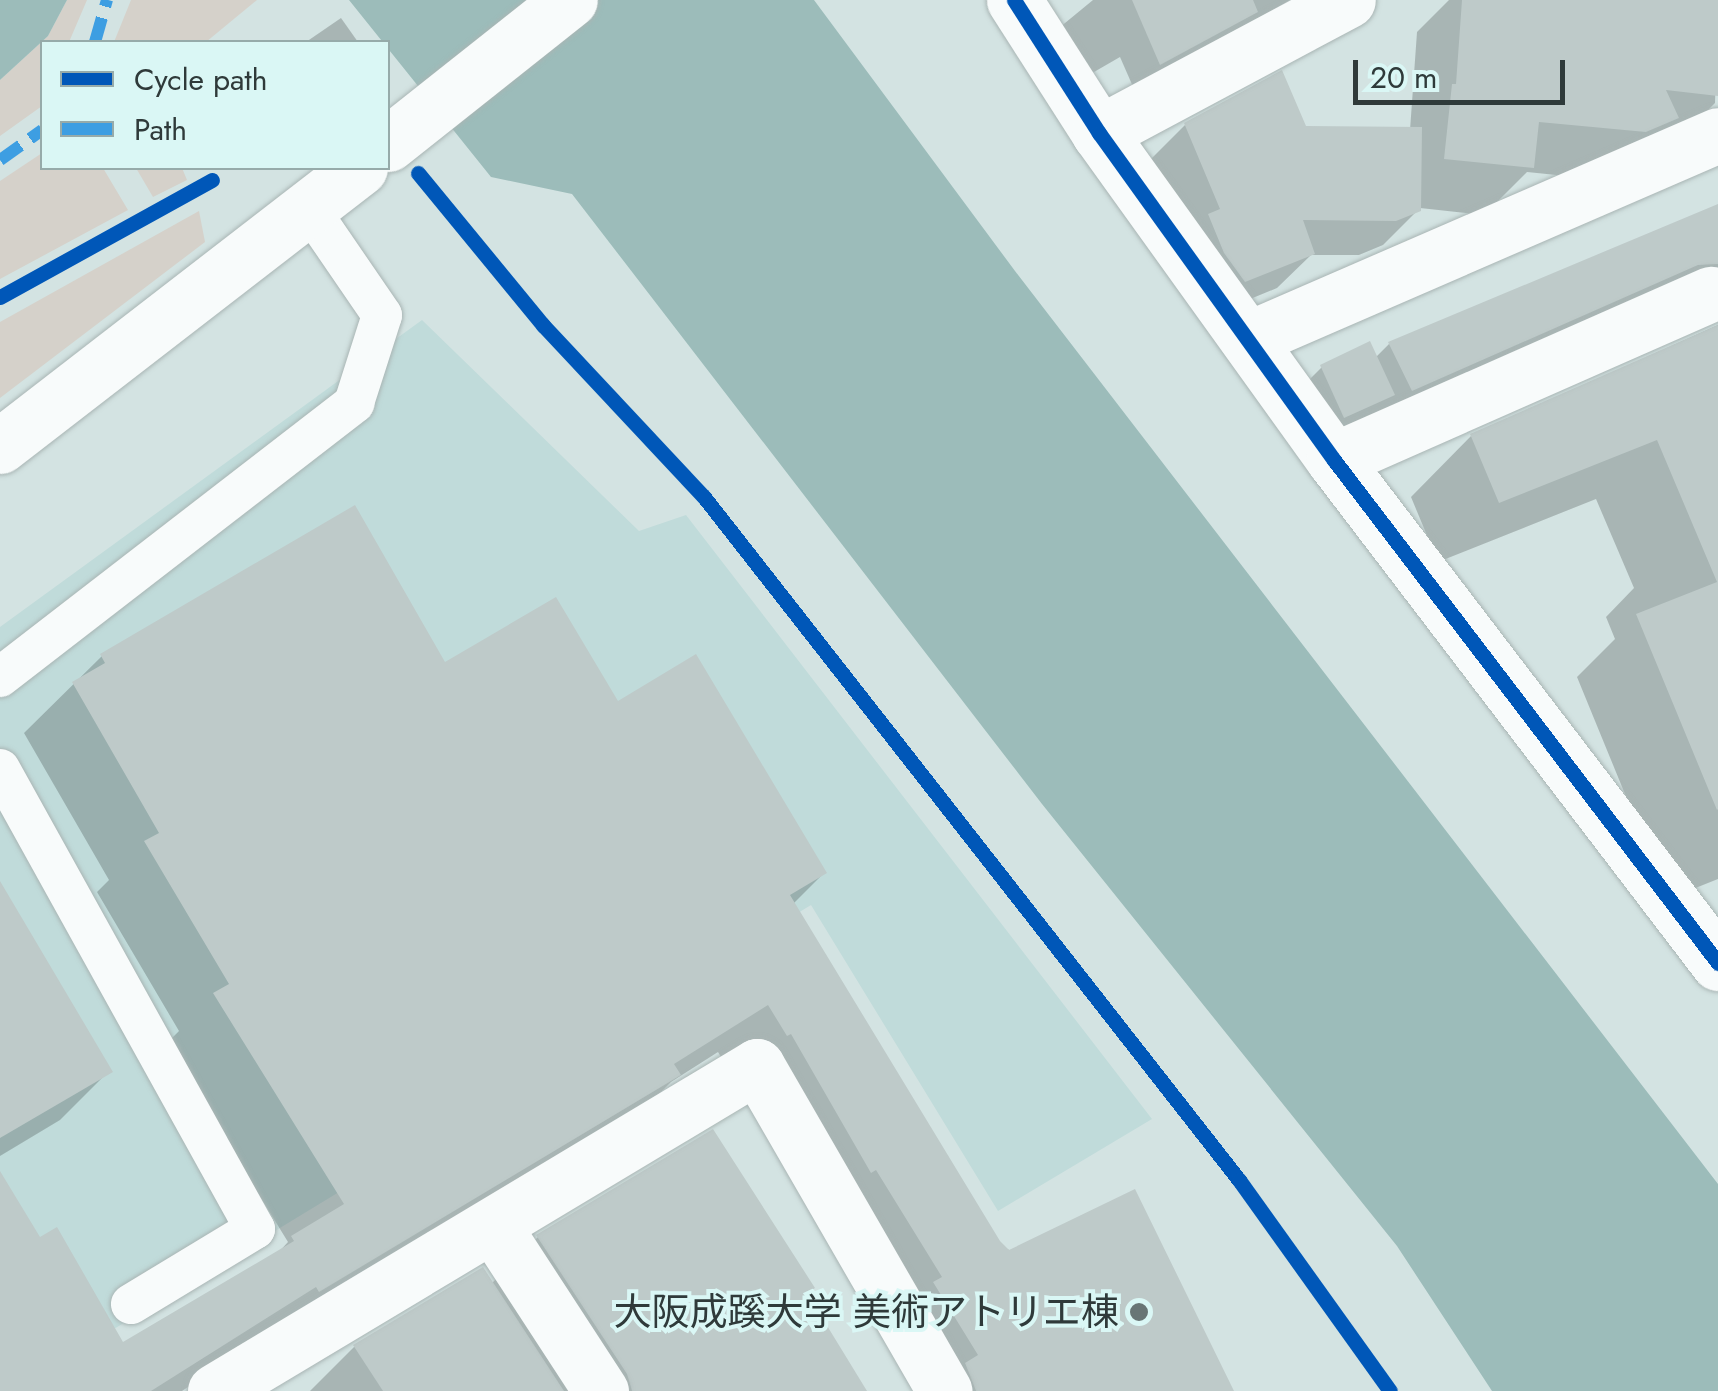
<!DOCTYPE html>
<html>
<head>
<meta charset="utf-8">
<style>
	body { margin:0 }
	#map { position:relative; width:1718px; height:1391px; overflow:hidden; background:#d3e3e2; font-family:Jost,"Noto Sans JP",sans-serif }
	div>[style] { position:absolute }
	[style*='--x'] { left:calc(var(--x)*1px); top:calc(var(--y)*1px); width:calc(var(--w)*1px); rotate:calc(var(--a)*1deg) }
	.built>* { inset:0; background:#c0dbda }
	.green>* { inset:0; background:#d5d1ca }
	.water>* { inset:0; background:#9cbcba }
	.shadow>* { inset:0; background:#0003 }
	.building>* { inset:0; background:#becac9 }
	.roads { filter:drop-shadow(0 0 2px #a9b5b4) drop-shadow(0 0 2px #a9b5b4) }
	.service>* { height:40px; margin:-20px; padding:0 20px; transform-origin:20px; border-radius:20px; background:#f8fbfb }
	.minor>* { height:55px; margin:-27.5px; padding:0 27.5px; transform-origin:27.5px; border-radius:27.5px; background:#f8fbfb }
	.tertiary>* { height:55px; margin:-27.5px; padding:0 27.5px; transform-origin:27.5px; border-radius:27.5px; background:#f8fbfb }
	.quiet>* { height:12px; margin-top:-6px; transform-origin:0; background:repeating-linear-gradient(90deg,#3d9ee2 0 25px,transparent 0 37px) }
	.cycleway>* { height:15px; margin:-7.5px; padding:0 7.5px; transform-origin:7.5px; border-radius:7.5px; background:#0057b8 }
	.dots>* { width:28px; height:28px; translate:-50% -50%; box-sizing:border-box; border:5px solid #daf7f5; border-radius:50% }
	span { translate:-50% -50%; white-space:nowrap; text-align:center; line-height:1.15; -webkit-text-stroke:8px #daf7f5; paint-order:stroke }
	.poi-label { font-size:38px; color:#2f3a3a }
	.right { translate:-100% -50%; text-align:right }
	.legend { position:absolute; left:40px; top:40px; width:350px; height:130px; box-sizing:border-box; background:#daf7f5; border:2px solid #96abaa; margin:0; padding:12px 18px; list-style:none; font-size:30px; color:#2f3a3a }
	.legend li { display:flex; align-items:center; gap:20px; height:50px }
	.legend b { width:50px; border:2px solid #96abaa }
	.scale { position:absolute; left:1353px; top:60px; width:212px; height:45px; box-sizing:border-box; border:5px solid #2f3a3a; border-top:0; padding-left:12px; font-size:30px; line-height:35px; white-space:nowrap; color:#2f3a3a; -webkit-text-stroke:8px #daf7f5; paint-order:stroke }
</style>
</head>
<body>
<div id="map">
	<div class="built">
		<i style="clip-path:polygon(422px 320px,639px 531px,686px 515px,1152px 1119px,998px 1211px,811px 905px,12px 1391px,0 1391px,0 627px)"></i>
	</div>
	<div class="green">
		<i style="clip-path:polygon(67px 0,87px 0,69px 42px,42px 42px,42px 106px,0 136px,0 80px,48px 36px)"></i>
		<i style="clip-path:polygon(131px 0,257px 0,206px 42px,114px 42px)"></i>
		<i style="clip-path:polygon(42px 153px,42px 168px,103px 168px,128px 210px,0 279px,0 181px)"></i>
		<i style="clip-path:polygon(136px 168px,182px 168px,187px 180px,153px 197px)"></i>
		<i style="clip-path:polygon(199px 211px,205px 242px,0 398px,0 322px)"></i>
	</div>
	<div class="water">
		<i style="clip-path:polygon(0 0,67px 0,48px 36px,0 80px)"></i>
		<i style="clip-path:polygon(349px 0,814px 0,1015px 271px,1718px 1184px,1718px 1391px,1492px 1391px,1397px 1246px,1042px 804px,572px 194px,491px 177px)"></i>
	</div>
	<div class="shadow">
		<i style="clip-path:polygon(1093px 0,1290px 0,1134px 89px,1120px 57px,1075px 83px,1048px 37px)"></i>
		<i style="clip-path:polygon(1449px 0,1718px 0,1715px 103px,1667px 151px,1596px 179px,1527px 172px,1484px 215px,1420px 208px,1383px 245px,1359px 255px,1311px 255px,1277px 288px,1209px 316px,1150px 160px,1185px 125px,1410px 130px,1417px 32px)"></i>
		<i style="clip-path:polygon(341px 18px,358px 42px,306px 42px)"></i>
		<i style="clip-path:polygon(1718px 205px,1718px 299px,1300px 460px,1278px 411px,1322px 367px,1375px 358px,1389px 344px)"></i>
		<i style="clip-path:polygon(1718px 325px,1718px 879px,1668px 899px,1577px 677px,1615px 639px,1606px 617px,1634px 588px,1596px 499px,1438px 562px,1411px 497px,1471px 436px)"></i>
		<i style="clip-path:polygon(102px 656px,444px 665px,617px 704px,824px 873px,793px 904px,998px 1243px,1231px 1391px,922px 1391px,718px 1052px,671px 1082px,629px 1124px,266px 1335px,182px 1391px,0 1391px,0 1175px,39px 1240px,122px 1346px,276px 1255px,288px 1242px,166px 1044px,179px 1031px,97px 892px,109px 880px,24px 733px)"></i>
		<i style="clip-path:polygon(0 886px,109px 1071px,60px 1120px,0 1156px)"></i>
		<i style="clip-path:polygon(538px 1237px,805px 1294px,864px 1391px,310px 1391px,354px 1347px,491px 1284px)"></i>
	</div>
	<div class="building">
		<i style="clip-path:polygon(1132px 0,1253px 0,1258px 12px,1160px 65px)"></i>
		<i style="clip-path:polygon(1462px 0,1718px 0,1718px 96px,1666px 90px,1679px 118px,1646px 132px,1539px 122px,1534px 168px,1444px 159px,1452px 84px,1456px 84px)"></i>
		<i style="clip-path:polygon(1282px 70px,1306px 126px,1422px 127px,1421px 211px,1396px 221px,1303px 220px,1315px 254px,1245px 282px,1224px 253px,1208px 214px,1220px 209px,1184px 123px)"></i>
		<i style="clip-path:polygon(1718px 204px,1718px 264px,1698px 265px,1412px 391px,1388px 342px)"></i>
		<i style="clip-path:polygon(1718px 325px,1718px 809px,1717px 810px,1636px 614px,1717px 582px,1657px 440px,1499px 503px,1470px 434px)"></i>
		<i style="clip-path:polygon(1370px 341px,1395px 395px,1344px 418px,1320px 365px)"></i>
		<i style="clip-path:polygon(355px 505px,445px 662px,556px 597px,618px 701px,696px 654px,827px 873px,790px 895px,1000px 1241px,1009px 1250px,1135px 1189px,1234px 1391px,976px 1391px,965px 1363px,978px 1355px,933px 1282px,942px 1277px,876px 1170px,871px 1173px,791px 1034px,787px 1036px,768px 1005px,674px 1064px,681px 1075px,319px 1292px,316px 1287px,151px 1391px,0 1391px,0 1171px,40px 1237px,57px 1227px,123px 1342px,294px 1241px,291px 1236px,344px 1204px,213px 993px,229px 984px,144px 841px,159px 833px,72px 682px,105px 663px,100px 654px)"></i>
		<i style="clip-path:polygon(0 881px,113px 1072px,0 1138px)"></i>
		<i style="clip-path:polygon(713px 1129px,815px 1288px,807px 1293px,867px 1391px,632px 1391px,627px 1374px,536px 1235px)"></i>
		<i style="clip-path:polygon(483px 1267px,564px 1391px,383px 1391px,353px 1345px)"></i>
	</div>
	<div class="roads">
		<div class="service">
			<i style="--x:0;--y:677;--w:448;--a:-37.7"></i>
			<i style="--x:354;--y:403;--w:92;--a:-72.3"></i>
			<i style="--x:382;--y:315;--w:127;--a:-124.4"></i>
			<i style="--x:0;--y:769;--w:526;--a:61"></i>
			<i style="--x:255;--y:1229;--w:145;--a:148.8"></i>
		</div>
		<div class="minor">
			<i style="--x:1014;--y:0;--w:158;--a:57.4"></i>
			<i style="--x:1099;--y:133;--w:403;--a:54.3"></i>
			<i style="--x:1334;--y:460;--w:633;--a:52.64"></i>
			<i style="--x:1099;--y:133;--w:282;--a:-28.1"></i>
			<i style="--x:1248;--y:339;--w:512;--a:-23.46"></i>
			<i style="--x:1334;--y:460;--w:412;--a:-23.8"></i>
			<i style="--x:494;--y:1227;--w:196;--a:56.9"></i>
			<i style="--x:215;--y:1391;--w:632;--a:-30.95"></i>
			<i style="--x:757;--y:1066;--w:375;--a:60"></i>
		</div>
		<div class="tertiary">
			<i style="--x:388;--y:144;--w:232;--a:-38.4"></i>
			<i style="--x:0;--y:446;--w:455;--a:-37.7"></i>
		</div>
	</div>
	<div class="quiet">
		<i style="--x:95;--y:42;--w:44;--a:-74.1"></i>
		<i style="--x:0;--y:160;--w:52;--a:-35.5"></i>
	</div>
	<div class="cycleway">
		<i style="--x:1014;--y:0;--w:158;--a:57.4"></i>
		<i style="--x:1099;--y:133;--w:403;--a:54.3"></i>
		<i style="--x:1334;--y:460;--w:633;--a:52.64"></i>
		<i style="--x:418;--y:173;--w:197;--a:50.6"></i>
		<i style="--x:543;--y:325;--w:236;--a:46.9"></i>
		<i style="--x:704;--y:497;--w:868;--a:51.93"></i>
		<i style="--x:1239;--y:1180;--w:259;--a:54.4"></i>
		<i style="--x:0;--y:297;--w:242;--a:-28.9"></i>
	</div>
	<div class="dots">
		<i style="left:1139px;top:1312px;background:#687575"></i>
	</div>
	<div class="poi-label">
		<span class="right" style="left:1119px;top:1312px">大阪成蹊大学 美術アトリエ棟</span>
	</div>
	<ul class="legend">
	<li><b style="height:12px;background:#0057b8"></b>Cycle path</li>
	<li><b style="height:12px;background:#3d9ee2"></b>Path</li>
	</ul>
	<div class="scale">20 m</div>
</div>
</body>
</html>
